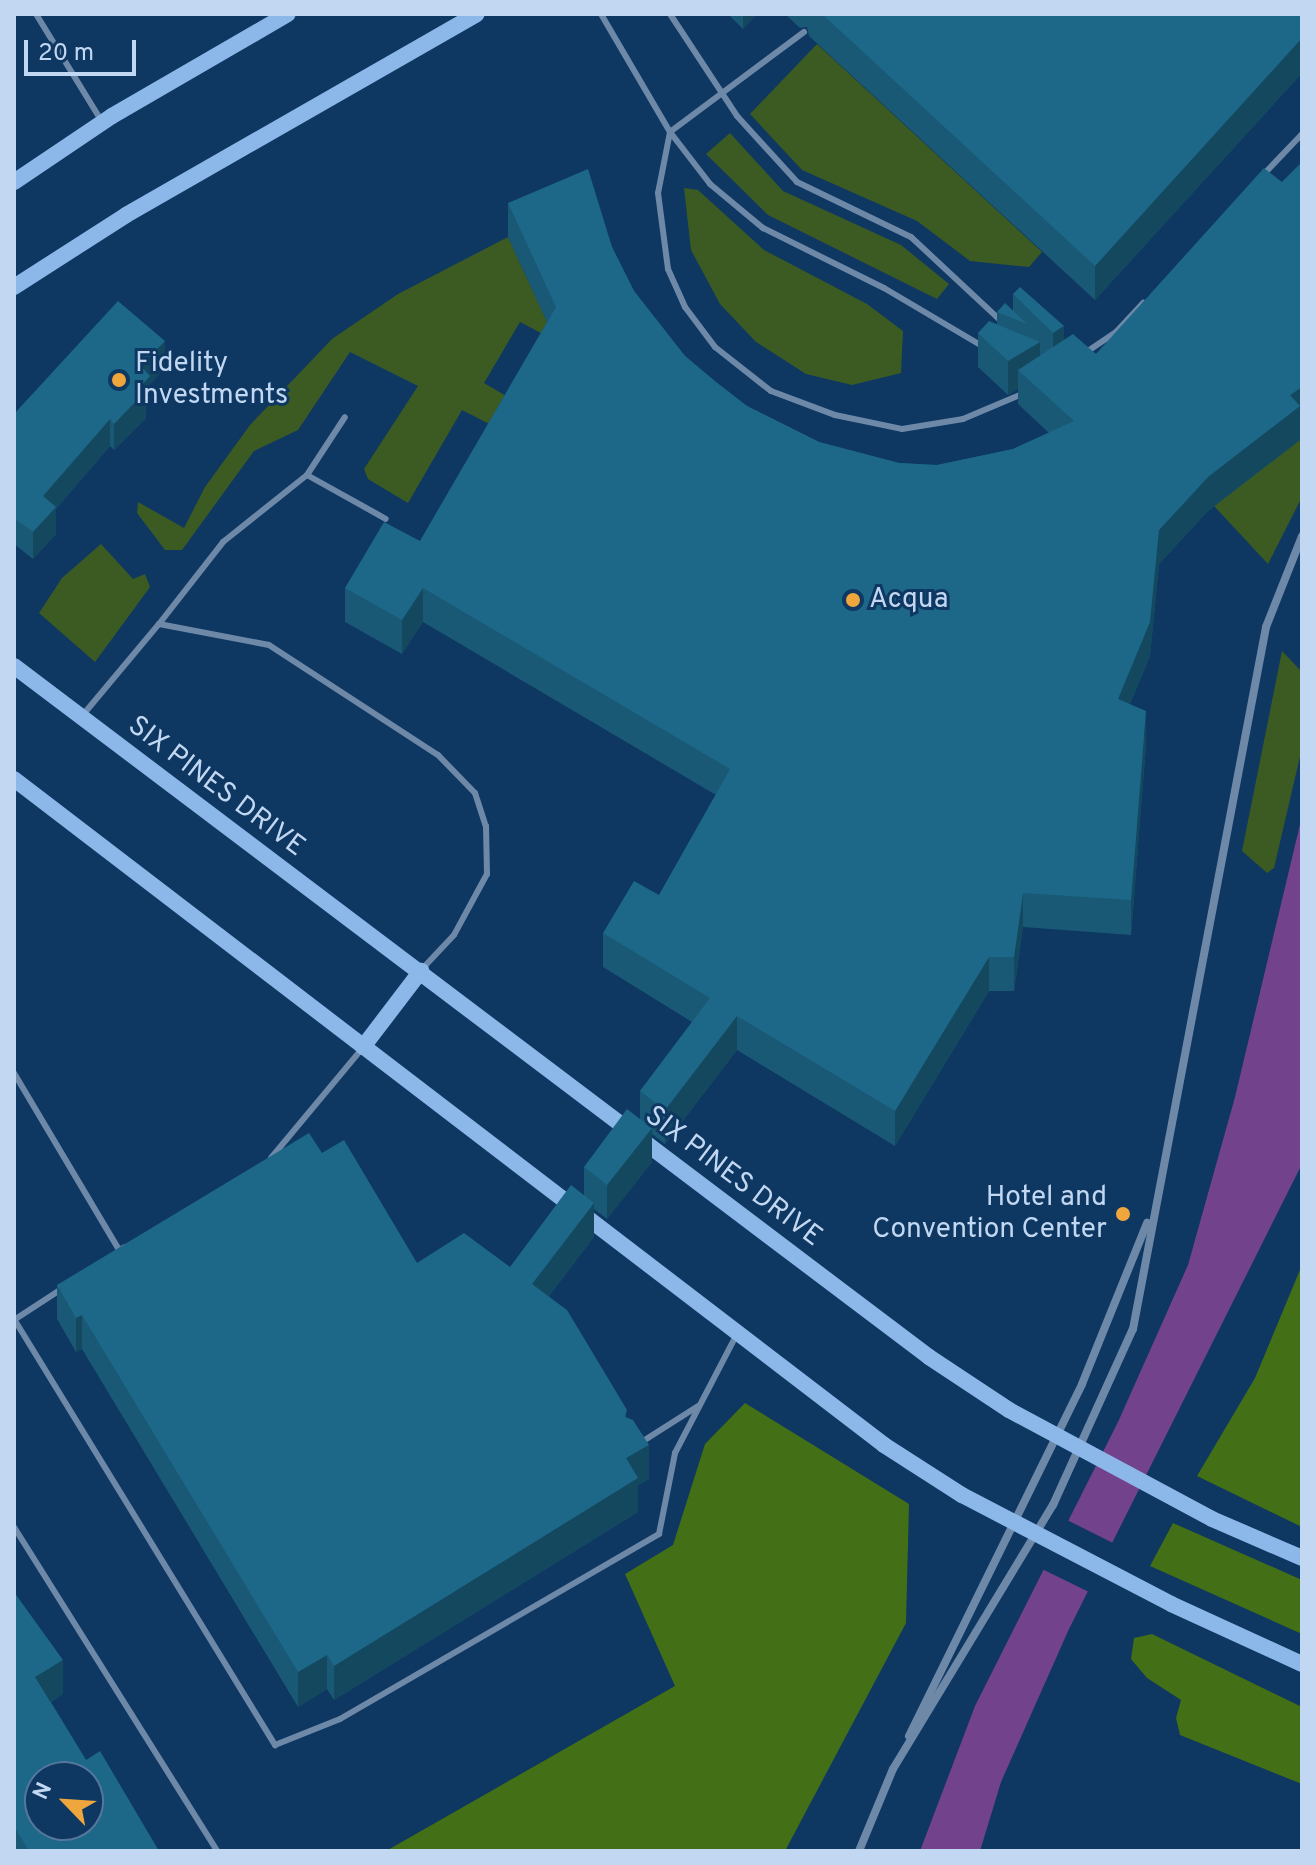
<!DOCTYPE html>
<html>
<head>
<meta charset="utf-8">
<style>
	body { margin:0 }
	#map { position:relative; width:1316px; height:1865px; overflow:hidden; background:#0e3762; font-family:Overpass,sans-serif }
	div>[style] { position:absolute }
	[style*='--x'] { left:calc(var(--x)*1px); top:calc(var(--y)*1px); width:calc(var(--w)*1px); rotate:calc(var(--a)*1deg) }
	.green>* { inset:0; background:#3c5b23 }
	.forest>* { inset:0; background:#436f16 }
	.water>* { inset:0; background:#73428c }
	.pier>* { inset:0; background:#0e3762 }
	.lane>* { height:6px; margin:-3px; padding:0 3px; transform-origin:3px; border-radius:3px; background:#6e89a8 }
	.street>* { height:8px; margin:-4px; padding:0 4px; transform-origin:4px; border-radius:4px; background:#6e89a8 }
	.secondary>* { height:16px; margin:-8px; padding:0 8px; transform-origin:8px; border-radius:8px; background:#8cb7e9 }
	.secondary-bridge>* { height:16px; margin:-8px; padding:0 8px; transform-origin:8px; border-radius:8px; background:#8cb7e9 }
	.wall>* { inset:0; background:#195975 }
	.shaded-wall>* { inset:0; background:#14485f }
	.building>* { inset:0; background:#1d6788 }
	.dots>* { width:22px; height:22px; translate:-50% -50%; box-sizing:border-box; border:4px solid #0e3762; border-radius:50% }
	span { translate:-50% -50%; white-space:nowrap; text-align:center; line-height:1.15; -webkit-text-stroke:6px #0e3762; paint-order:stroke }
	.poi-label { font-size:28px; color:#c2d8f2 }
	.left { translate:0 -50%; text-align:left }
	.right { translate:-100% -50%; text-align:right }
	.street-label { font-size:28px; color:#c2d8f2 }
	.frame { position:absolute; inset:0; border:16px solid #c2d8f2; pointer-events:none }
	.north { position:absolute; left:24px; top:1761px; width:80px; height:80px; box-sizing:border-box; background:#0e3762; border:2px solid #56779c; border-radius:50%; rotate:295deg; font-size:22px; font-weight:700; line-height:32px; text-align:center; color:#c2d8f2 }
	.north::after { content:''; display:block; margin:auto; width:28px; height:36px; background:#efa73d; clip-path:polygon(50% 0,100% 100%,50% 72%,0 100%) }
	.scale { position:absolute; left:24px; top:40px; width:112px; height:36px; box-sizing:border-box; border:4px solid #c2d8f2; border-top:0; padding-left:10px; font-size:24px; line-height:28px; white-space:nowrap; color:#c2d8f2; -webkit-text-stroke:6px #0e3762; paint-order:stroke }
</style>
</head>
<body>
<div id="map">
	<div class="green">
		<i style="clip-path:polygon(817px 44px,1042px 252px,1029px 267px,970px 261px,917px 221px,802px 170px,750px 114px)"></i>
		<i style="clip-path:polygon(730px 133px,783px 191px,901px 245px,949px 284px,937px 299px,768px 215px,706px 154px)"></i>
		<i style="clip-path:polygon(684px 188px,698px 190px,764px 250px,867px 304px,903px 331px,901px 373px,852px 385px,806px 374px,756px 342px,720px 304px,691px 250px)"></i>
		<i style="clip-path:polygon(508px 237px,556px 341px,520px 322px,484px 383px,520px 404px,503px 431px,462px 410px,408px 503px,368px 479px,364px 469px,418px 386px,350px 352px,298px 430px,254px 451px,182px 550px,165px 550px,137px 513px,138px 502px,184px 528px,205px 487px,250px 425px,332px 339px,398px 294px)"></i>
		<i style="clip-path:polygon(1302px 421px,1302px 497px,1268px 564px,1214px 506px)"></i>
		<i style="clip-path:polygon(101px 544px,133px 579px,145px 574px,150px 587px,95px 662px,39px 613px,62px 578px)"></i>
		<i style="clip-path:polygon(1282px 651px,1302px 672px,1302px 748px,1274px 868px,1267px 873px,1242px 851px)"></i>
	</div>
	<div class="forest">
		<i style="clip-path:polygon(1302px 1265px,1302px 1527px,1197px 1476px,1255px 1378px)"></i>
		<i style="clip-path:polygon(745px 1403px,909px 1504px,906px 1623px,785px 1851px,386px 1851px,675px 1686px,625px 1574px,673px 1545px,705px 1444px)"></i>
		<i style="clip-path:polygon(1173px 1523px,1302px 1580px,1302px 1634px,1150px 1566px)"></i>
		<i style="clip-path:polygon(1152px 1634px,1302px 1707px,1302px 1784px,1180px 1735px,1176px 1718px,1181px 1700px,1147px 1678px,1131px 1659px,1134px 1638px)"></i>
	</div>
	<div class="water">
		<i style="clip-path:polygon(1302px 816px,1302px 1164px,1069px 1629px,1001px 1782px,980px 1851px,920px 1851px,975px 1706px,1118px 1422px,1188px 1265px,1235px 1097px)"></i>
	</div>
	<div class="pier">
		<i style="clip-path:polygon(1065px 1519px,1115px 1544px,1091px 1593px,1040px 1568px)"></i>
	</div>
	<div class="lane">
		<i style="--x:36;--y:14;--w:124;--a:58.5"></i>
		<i style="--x:601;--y:14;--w:137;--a:59.7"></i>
		<i style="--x:670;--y:132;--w:66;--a:52.4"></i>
		<i style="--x:710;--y:184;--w:69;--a:39.7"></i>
		<i style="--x:763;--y:228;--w:135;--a:26.4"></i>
		<i style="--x:884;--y:288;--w:114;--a:30.6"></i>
		<i style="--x:670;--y:14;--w:122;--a:56.7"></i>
		<i style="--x:737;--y:116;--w:89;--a:47.7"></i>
		<i style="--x:797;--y:182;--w:127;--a:25.8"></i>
		<i style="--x:911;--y:237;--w:123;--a:43"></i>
		<i style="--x:804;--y:32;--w:167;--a:143.3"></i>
		<i style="--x:670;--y:132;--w:62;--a:101.1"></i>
		<i style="--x:658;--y:193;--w:77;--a:82.5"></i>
		<i style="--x:668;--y:269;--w:42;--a:65.9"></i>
		<i style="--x:685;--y:307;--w:50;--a:53.1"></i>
		<i style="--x:715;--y:347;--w:71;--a:38.2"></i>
		<i style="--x:771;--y:391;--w:68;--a:20.6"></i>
		<i style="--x:835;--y:415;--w:68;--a:11.8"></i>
		<i style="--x:902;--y:429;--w:62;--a:-9.3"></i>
		<i style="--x:963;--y:419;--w:64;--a:-23"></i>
		<i style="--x:1263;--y:175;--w:57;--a:-46.4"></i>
		<i style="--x:1085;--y:353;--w:37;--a:-34"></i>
		<i style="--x:1116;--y:332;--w:40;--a:-47"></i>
		<i style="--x:307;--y:475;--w:69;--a:-56.8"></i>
		<i style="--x:159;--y:624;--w:104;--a:-52"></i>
		<i style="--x:223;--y:542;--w:107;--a:-38.6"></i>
		<i style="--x:307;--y:475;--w:90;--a:29.1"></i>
		<i style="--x:82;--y:716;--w:120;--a:-50.1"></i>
		<i style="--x:159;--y:624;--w:112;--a:10.8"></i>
		<i style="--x:269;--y:645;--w:202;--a:33.1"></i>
		<i style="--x:438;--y:755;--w:53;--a:45.8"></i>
		<i style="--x:475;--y:793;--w:35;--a:72"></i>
		<i style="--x:486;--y:826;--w:48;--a:88.8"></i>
		<i style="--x:487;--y:874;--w:69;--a:118.4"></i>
		<i style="--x:454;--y:935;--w:45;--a:133.2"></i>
		<i style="--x:14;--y:1073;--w:206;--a:59.3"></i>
		<i style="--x:119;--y:1250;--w:7;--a:-27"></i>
		<i style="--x:271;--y:1158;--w:141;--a:-50.2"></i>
		<i style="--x:14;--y:1319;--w:500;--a:58.5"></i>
		<i style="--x:275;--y:1745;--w:70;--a:-21.8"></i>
		<i style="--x:340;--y:1719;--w:369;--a:-30.1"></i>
		<i style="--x:659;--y:1534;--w:83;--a:-78.8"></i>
		<i style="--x:675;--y:1453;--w:132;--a:-62.5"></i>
		<i style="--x:14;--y:1320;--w:59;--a:-33.1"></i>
		<i style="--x:640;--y:1443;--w:69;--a:-32.5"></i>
		<i style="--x:14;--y:1527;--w:382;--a:57.9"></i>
	</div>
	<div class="street">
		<i style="--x:909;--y:1736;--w:392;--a:-63.8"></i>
		<i style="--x:1082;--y:1384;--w:174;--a:-68"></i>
		<i style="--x:859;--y:1851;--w:89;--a:-67.5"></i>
		<i style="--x:893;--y:1769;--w:309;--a:-58.8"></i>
		<i style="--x:1053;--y:1505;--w:193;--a:-65.6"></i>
		<i style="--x:1133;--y:1329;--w:714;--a:-79.27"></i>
		<i style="--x:1266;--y:627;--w:98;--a:-68.4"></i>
	</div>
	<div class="secondary">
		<i style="--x:14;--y:182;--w:118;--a:-34"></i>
		<i style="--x:112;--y:116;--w:203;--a:-30.1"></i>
		<i style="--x:14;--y:287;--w:133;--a:-32.7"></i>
		<i style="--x:126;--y:215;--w:404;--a:-29.8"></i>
		<i style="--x:14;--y:666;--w:1147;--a:37.06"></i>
		<i style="--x:929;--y:1357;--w:96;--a:33.5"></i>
		<i style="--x:14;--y:779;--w:1096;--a:37.43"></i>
		<i style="--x:884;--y:1445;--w:93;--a:32.7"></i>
		<i style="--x:363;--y:1047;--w:96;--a:-52.7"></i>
		<i style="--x:1212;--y:1519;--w:98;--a:23.4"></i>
		<i style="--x:1171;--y:1604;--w:144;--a:24.6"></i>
	</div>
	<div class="secondary-bridge">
		<i style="--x:1009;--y:1410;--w:230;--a:28.2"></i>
		<i style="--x:962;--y:1495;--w:236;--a:27.5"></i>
	</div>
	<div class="wall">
		<i style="clip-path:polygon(728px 14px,757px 14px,743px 29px)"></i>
		<i style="clip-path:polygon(785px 14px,1302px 14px,1302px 73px,1095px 300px,809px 36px,807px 27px,800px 28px)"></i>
		<i style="clip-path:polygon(1302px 162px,1302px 421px,1300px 422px,1300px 440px,1208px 511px,1159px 564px,1150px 656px,1130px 704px,1146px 745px,1131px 935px,1023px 927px,1014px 991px,989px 991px,895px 1146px,737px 1050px,665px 1144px,652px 1134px,652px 1162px,607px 1219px,594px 1209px,594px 1237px,549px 1296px,627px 1418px,649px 1479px,638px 1485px,638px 1512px,334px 1700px,327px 1689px,298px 1707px,82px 1349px,76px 1352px,57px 1319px,57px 1285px,322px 1153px,417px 1263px,510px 1267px,584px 1195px,584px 1167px,640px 1119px,640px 1091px,692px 1022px,603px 967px,603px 933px,659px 895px,716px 795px,423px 622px,402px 654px,345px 622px,345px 588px,420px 541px,547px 322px,508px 237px,508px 203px,612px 247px,634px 291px,685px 356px,716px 382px,747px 406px,819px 442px,899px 463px,937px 465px,1013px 449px,1049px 433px,1018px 404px,1018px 389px,1008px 395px,978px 367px,978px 333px,997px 325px,997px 312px,1013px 311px,1013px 294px,1064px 340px,1096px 354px,1282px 182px)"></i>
		<i style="clip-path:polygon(165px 368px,150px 384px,150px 402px,146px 407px,146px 418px,114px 450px,110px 446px,56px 509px,56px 534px,33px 559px,14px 544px,14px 414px)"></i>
		<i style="clip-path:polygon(14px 1592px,63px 1694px,51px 1702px,86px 1760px,159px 1851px,14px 1851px)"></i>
	</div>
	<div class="shaded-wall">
		<i style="clip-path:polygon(743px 14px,757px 14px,743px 29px)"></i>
		<i style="clip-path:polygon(1302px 38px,1302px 73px,1095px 300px,1095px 266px)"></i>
		<i style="clip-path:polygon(1064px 326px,1064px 360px,1053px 367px,1053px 333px)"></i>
		<i style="clip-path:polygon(165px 341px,165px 368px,150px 384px,150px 402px,146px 407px,146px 418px,114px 450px,114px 424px,141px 366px)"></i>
		<i style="clip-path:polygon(1040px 342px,1040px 376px,1018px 370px,1018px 389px,1008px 395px,1008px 361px)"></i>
		<i style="clip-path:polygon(1302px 387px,1302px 421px,1300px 422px,1300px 440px,1208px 511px,1159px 564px,1150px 656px,1118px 733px,1118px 699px,1159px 530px,1208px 477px,1290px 395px)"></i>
		<i style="clip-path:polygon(110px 419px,110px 446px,56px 509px,56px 534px,33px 559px,33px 532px,43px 496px)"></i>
		<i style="clip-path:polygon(423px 588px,423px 622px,402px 654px,402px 620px)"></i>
		<i style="clip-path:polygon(1146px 711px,1146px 745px,1131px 935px,1131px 900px)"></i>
		<i style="clip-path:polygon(1023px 893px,1023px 927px,1014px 991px,1014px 957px)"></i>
		<i style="clip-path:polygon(989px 957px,989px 991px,895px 1146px,895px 1111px)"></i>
		<i style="clip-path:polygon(737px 1016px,737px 1050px,665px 1144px,665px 1110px)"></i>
		<i style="clip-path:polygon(652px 1128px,652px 1162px,607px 1219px,607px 1185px)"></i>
		<i style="clip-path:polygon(594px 1203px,594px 1237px,532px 1318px,532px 1284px)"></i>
		<i style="clip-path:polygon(82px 1315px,82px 1349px,76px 1352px,76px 1318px)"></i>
		<i style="clip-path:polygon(649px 1445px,649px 1479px,638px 1485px,638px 1512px,334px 1700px,334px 1666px,626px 1458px)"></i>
		<i style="clip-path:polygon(327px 1655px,327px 1689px,298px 1707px,298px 1672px)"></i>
		<i style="clip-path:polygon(63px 1660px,63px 1694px,35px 1711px,35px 1677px)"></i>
	</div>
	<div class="building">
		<i style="clip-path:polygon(822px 14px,1302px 14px,1302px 38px,1095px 266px)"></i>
		<i style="clip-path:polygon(1302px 162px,1302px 387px,1290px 395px,1300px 406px,1208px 477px,1159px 530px,1150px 622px,1118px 699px,1146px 711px,1131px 900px,1023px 893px,1014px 957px,989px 957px,895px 1111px,737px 1016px,665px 1110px,640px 1091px,710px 998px,603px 933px,634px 881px,659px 895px,730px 769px,423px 588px,402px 620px,345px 588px,384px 522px,420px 541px,556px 307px,508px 203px,588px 169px,612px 247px,634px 291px,685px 356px,716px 382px,747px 406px,819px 442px,899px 463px,937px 465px,1013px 449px,1074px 421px,1018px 370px,1073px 334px,1096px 354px,1264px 168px,1282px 182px)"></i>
		<i style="clip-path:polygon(1020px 287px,1064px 326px,1053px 333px,1013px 294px)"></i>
		<i style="clip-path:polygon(118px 301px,165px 341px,141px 366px,150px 376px,142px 385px,146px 391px,114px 424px,110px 419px,43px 496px,56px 507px,33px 532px,14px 518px,14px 414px)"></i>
		<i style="clip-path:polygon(1005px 303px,1027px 324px,997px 312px)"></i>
		<i style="clip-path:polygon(989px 321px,1040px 342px,1008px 361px,978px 333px)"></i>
		<i style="clip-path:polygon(627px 1109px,652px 1128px,607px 1185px,584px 1167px)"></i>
		<i style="clip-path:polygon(309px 1133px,322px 1153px,344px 1140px,417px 1263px,464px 1233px,510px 1267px,571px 1185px,594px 1203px,532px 1284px,567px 1310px,627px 1410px,625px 1417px,633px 1420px,649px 1445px,626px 1458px,638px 1478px,334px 1666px,327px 1655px,298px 1672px,82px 1315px,76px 1318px,57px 1285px)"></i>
		<i style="clip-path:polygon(evenodd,14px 1592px,63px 1660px,35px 1677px,86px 1760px,100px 1751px,159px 1851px,29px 1851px,14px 1826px,14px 1592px,40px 1777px,88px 1777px,88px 1825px,40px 1825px,40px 1777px)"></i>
	</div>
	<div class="dots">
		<i style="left:119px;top:380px;background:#efa73d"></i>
		<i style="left:853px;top:600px;background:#efa73d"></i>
		<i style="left:1123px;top:1214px;background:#efa73d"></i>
	</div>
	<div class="poi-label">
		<span class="left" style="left:135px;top:380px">Fidelity<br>Investments</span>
		<span class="left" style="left:869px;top:600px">Acqua</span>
		<span class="right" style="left:1107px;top:1214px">Hotel and<br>Convention Center</span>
	</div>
	<div class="street-label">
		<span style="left:216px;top:787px;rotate:37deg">SIX PINES DRIVE</span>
		<span style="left:733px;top:1177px;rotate:37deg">SIX PINES DRIVE</span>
	</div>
	<div class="frame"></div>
	<div class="north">N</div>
	<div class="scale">20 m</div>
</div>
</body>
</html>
